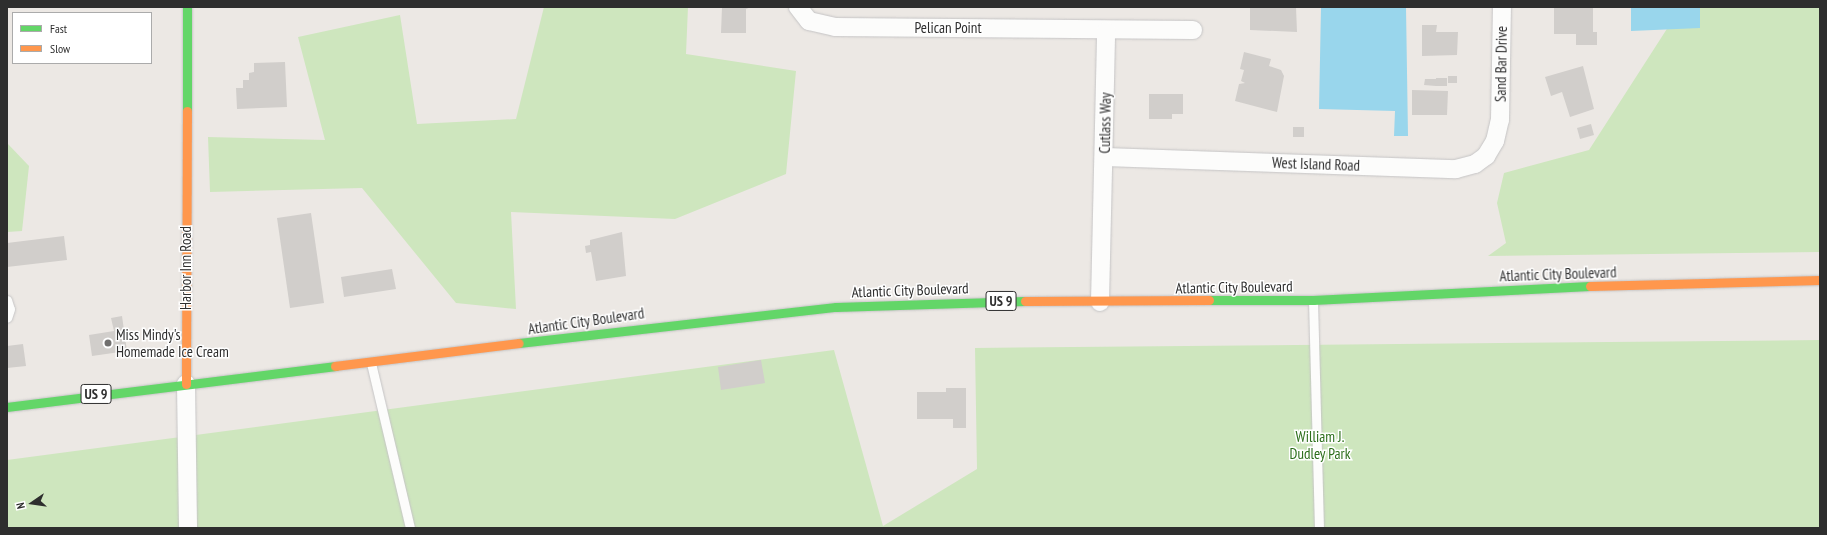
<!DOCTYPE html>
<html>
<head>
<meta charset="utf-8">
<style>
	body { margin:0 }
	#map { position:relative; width:1827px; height:535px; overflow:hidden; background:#ece8e4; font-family:"PT Sans Narrow",sans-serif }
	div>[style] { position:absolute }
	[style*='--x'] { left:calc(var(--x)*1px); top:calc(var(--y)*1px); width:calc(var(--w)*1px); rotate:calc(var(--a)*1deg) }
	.green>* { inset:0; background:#cee6be }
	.water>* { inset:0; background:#99d6ec }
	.building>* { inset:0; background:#d1cecb }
	.roads { filter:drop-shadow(0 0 1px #c5c4c5) drop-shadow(0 0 1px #c5c4c5) }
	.lane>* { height:9px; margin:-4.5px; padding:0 4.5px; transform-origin:4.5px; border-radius:4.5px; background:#fcfcfb }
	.street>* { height:18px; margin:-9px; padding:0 9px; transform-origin:9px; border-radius:9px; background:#fcfcfb }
	.fast>* { height:9px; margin:-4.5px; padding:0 4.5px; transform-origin:4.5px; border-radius:4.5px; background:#63d668 }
	.slow>* { height:9px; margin:-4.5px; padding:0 4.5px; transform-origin:4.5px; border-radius:4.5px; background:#ff974d }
	.dots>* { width:11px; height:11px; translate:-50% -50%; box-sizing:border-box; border:2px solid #fff; border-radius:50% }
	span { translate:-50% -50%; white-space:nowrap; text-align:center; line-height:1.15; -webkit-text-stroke:3px #fff; paint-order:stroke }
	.shield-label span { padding:1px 3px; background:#fff; border:1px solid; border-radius:3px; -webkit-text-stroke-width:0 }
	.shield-label { font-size:14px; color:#2e2e2e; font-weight:700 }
	.street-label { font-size:15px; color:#2e2e2e }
	.poi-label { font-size:15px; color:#2e2e2e }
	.left { translate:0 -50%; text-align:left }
	.park-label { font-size:15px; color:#2c6e1b }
	.frame { position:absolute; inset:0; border:8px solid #2e2e2e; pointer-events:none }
	.legend { position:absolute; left:12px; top:12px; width:140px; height:52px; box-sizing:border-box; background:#fff; border:1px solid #ababab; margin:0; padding:5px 7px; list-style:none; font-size:12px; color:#2e2e2e }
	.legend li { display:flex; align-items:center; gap:8px; height:20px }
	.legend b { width:20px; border:1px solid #ababab }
	.north { position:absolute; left:12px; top:483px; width:40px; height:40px; -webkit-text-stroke:3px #fff; paint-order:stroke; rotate:257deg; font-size:11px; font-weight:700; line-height:16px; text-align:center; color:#2e2e2e }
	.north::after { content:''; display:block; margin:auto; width:14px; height:18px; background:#2e2e2e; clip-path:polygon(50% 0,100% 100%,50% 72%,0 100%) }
</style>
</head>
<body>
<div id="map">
	<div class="green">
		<i style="clip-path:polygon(544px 7px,688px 7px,686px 54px,796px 71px,786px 174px,675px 219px,511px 212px,516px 309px,456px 303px,362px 188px,210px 192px,208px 137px,325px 140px,298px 37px,400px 15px,417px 124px,516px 119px)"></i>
		<i style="clip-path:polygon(1681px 7px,1820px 7px,1820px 252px,1488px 256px,1506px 243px,1497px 203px,1504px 173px,1589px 150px)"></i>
		<i style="clip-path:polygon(7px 143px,29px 166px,22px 231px,7px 232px)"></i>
		<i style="clip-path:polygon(1820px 340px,1820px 528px,7px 528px,7px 460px,834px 350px,883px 526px,977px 469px,975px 348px)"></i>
	</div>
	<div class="water">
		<i style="clip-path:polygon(1321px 7px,1406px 7px,1408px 136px,1394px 136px,1395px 111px,1319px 109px)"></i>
		<i style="clip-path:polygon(1631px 7px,1700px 7px,1700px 28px,1631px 31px)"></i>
	</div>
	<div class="building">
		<i style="clip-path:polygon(722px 7px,751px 7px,746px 9px,746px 33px,721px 33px)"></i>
		<i style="clip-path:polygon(1250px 7px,1296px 7px,1297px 32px,1250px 30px)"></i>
		<i style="clip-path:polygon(1554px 7px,1593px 7px,1593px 32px,1597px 32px,1597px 45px,1576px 45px,1576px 34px,1554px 34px)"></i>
		<i style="clip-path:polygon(1422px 25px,1437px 25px,1436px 32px,1458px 32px,1457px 55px,1422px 56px)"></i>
		<i style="clip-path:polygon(1244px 52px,1271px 59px,1269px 66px,1281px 70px,1284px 76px,1277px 112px,1235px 101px,1239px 84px,1245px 83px,1241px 81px,1244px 70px,1240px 69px)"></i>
		<i style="clip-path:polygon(285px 62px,287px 107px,237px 109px,236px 88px,243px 88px,243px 80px,249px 80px,249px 73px,254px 72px,254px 63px)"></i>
		<i style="clip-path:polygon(1583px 66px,1594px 109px,1570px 117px,1562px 92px,1551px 96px,1545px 77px)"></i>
		<i style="clip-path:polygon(1448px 76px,1457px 76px,1457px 83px,1448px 83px)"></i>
		<i style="clip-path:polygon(1436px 78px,1447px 78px,1447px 86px,1436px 86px)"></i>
		<i style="clip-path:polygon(1425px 79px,1436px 79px,1436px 86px,1424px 85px)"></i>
		<i style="clip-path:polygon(1412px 90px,1448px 91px,1447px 115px,1412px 115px)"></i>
		<i style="clip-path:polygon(1149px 94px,1183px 94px,1183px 114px,1172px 114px,1172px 119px,1149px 119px)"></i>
		<i style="clip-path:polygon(1591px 124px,1594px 135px,1580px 139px,1577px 128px)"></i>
		<i style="clip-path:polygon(1293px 127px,1304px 127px,1304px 137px,1293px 137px)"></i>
		<i style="clip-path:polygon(311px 213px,324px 303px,290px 308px,277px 218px)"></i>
		<i style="clip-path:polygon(622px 232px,626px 276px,596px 281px,591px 252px,586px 253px,585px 246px,590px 245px,590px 240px)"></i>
		<i style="clip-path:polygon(64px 236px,67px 260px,7px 267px,7px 243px)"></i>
		<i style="clip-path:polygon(392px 269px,396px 289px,344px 297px,341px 277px)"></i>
		<i style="clip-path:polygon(122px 316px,127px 351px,92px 356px,89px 335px,114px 331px,111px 318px)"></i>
		<i style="clip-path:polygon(23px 344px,26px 366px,7px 368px,7px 346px)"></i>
		<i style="clip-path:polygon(761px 360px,765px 383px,721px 390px,718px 367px)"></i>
		<i style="clip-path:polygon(946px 388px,966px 388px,966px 428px,953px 428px,953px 419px,917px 419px,917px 392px,946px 392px)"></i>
	</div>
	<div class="roads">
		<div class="lane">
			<i style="--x:7;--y:300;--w:9;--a:72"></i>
			<i style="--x:10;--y:309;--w:9;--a:108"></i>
			<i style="--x:1313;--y:300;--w:228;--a:88.5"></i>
			<i style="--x:371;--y:363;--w:170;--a:76.7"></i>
		</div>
		<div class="street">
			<i style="--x:798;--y:7;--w:18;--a:52"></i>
			<i style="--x:809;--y:21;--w:27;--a:13"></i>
			<i style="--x:835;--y:27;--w:358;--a:0.5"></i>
			<i style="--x:1105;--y:157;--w:351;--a:2"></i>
			<i style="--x:1456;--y:169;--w:20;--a:-15"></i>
			<i style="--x:1475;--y:164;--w:14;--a:-36"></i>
			<i style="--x:1486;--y:156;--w:17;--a:-59"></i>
			<i style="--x:1495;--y:141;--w:22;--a:-77"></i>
			<i style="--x:1500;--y:120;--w:113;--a:-89"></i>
			<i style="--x:1100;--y:302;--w:271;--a:-88.7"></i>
			<i style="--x:186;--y:384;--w:144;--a:89.2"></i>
		</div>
		<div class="fast">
			<i style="--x:187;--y:111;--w:104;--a:-90"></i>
			<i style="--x:1209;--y:300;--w:104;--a:0"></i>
			<i style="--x:1313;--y:300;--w:277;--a:-2.9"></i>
			<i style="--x:519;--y:343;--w:319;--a:-6.5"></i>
			<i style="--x:836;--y:307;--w:189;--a:-1.8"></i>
			<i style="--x:7;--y:407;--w:331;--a:-7.1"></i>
		</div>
		<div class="slow">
			<i style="--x:1590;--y:286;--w:230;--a:-1.5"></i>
			<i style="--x:1025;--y:301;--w:184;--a:-0.3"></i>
			<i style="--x:335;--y:366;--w:185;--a:-7.1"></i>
			<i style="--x:186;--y:384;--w:273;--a:-89.8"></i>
		</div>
	</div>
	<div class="dots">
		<i style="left:108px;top:343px;background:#706f6e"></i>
	</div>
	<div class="shield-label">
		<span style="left:1001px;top:301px">US 9</span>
		<span style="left:96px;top:394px">US 9</span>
	</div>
	<div class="street-label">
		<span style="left:948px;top:28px">Pelican Point</span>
		<span style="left:1501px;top:64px;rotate:-89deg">Sand Bar Drive</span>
		<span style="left:1105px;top:123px;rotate:-89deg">Cutlass Way</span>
		<span style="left:1316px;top:164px;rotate:2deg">West Island Road</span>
		<span style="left:186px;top:268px;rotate:-90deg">Harbor Inn Road</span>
		<span style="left:1558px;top:274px;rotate:-2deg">Atlantic City Boulevard</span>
		<span style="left:1234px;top:287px;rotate:-1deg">Atlantic City Boulevard</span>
		<span style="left:910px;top:290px;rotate:-2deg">Atlantic City Boulevard</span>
		<span style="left:586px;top:321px;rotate:-8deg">Atlantic City Boulevard</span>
	</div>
	<div class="poi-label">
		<span class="left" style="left:116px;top:343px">Miss Mindy's<br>Homemade Ice Cream</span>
	</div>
	<div class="park-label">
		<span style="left:1320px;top:445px">William J.<br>Dudley Park</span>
	</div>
	<div class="frame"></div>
	<ul class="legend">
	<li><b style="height:5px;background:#63d668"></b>Fast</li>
	<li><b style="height:5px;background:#ff974d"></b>Slow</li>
	</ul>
	<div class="north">N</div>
</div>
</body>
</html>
